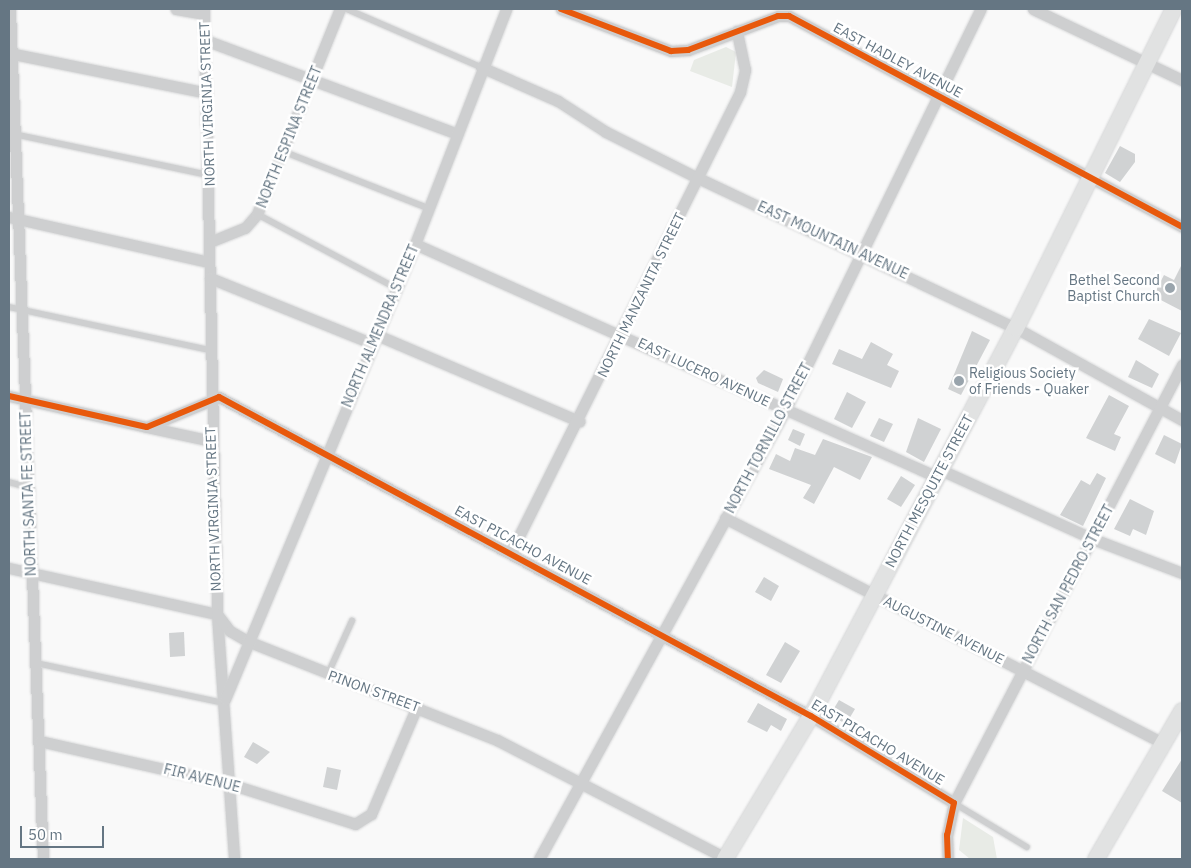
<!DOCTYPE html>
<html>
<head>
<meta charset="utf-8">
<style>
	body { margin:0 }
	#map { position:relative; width:1191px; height:868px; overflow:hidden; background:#f9f9f9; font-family:"IBM Plex Sans",sans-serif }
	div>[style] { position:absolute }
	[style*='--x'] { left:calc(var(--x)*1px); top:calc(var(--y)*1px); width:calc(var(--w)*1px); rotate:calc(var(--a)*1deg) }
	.green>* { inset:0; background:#e8ebe6 }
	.building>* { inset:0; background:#d0d2d3 }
	.roads { filter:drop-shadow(0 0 1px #d5d6d7) drop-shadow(0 0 1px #d5d6d7) }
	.lane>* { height:5.5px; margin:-2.75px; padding:0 2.75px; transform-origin:2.75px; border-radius:2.75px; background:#cecfd0 }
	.street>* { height:11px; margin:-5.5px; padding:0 5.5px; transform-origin:5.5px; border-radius:5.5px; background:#cecfd0 }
	.secondary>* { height:16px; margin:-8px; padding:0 8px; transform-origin:8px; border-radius:8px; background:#e1e2e2 }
	.cycleway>* { height:6px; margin:-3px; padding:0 3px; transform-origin:3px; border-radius:3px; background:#e8590c }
	.dots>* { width:14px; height:14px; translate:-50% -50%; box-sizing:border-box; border:2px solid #fff; border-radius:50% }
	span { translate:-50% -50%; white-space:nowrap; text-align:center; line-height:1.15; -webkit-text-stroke:5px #fff; paint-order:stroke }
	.street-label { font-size:14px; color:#657683 }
	.poi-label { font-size:14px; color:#657683 }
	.right { translate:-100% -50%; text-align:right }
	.left { translate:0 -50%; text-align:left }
	.frame { position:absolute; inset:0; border:10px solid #657683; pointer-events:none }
	.scale { position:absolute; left:20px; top:826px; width:84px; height:22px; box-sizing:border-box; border:2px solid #657683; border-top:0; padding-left:6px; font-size:15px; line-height:18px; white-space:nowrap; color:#657683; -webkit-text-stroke:4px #fff; paint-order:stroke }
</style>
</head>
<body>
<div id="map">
	<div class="green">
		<i style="clip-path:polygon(726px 47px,736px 52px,732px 87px,690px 71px,694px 60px)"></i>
		<i style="clip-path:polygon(963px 818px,993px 837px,997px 859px,970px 859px,959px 850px)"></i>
	</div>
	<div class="building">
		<i style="clip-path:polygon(1120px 146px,1135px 154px,1135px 162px,1120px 182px,1105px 173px)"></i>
		<i style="clip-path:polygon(1182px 264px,1182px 311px,1153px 296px,1164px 275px,1174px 280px)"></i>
		<i style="clip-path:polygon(1149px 319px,1181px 333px,1169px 356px,1138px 339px)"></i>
		<i style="clip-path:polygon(972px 331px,990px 340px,961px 395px,948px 389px)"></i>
		<i style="clip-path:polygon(871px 342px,893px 354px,887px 365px,899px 371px,891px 388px,832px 364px,839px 349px,862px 359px)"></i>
		<i style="clip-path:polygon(1136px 360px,1159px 374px,1152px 388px,1128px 377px)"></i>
		<i style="clip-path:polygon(764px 370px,783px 379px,778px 392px,758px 383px,756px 378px)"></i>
		<i style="clip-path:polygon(847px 392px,866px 402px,852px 428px,834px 419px)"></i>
		<i style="clip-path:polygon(1109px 395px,1129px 406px,1114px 434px,1121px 437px,1115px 451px,1086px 438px)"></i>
		<i style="clip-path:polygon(879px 418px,893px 424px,884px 442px,870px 436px)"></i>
		<i style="clip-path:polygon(918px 418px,941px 429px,924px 462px,906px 452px)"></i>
		<i style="clip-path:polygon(793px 429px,805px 434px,800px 446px,788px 440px)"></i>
		<i style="clip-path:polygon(1164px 435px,1182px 444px,1175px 464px,1155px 454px)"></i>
		<i style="clip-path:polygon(823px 439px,872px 457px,860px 480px,834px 467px,814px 504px,803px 498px,811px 485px,769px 469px,776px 454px,790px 461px,795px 448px,815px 455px)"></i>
		<i style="clip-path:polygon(1097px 473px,1106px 478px,1083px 526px,1060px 515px,1081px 480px,1090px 485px)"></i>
		<i style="clip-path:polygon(901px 476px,915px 485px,901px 507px,887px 499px)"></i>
		<i style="clip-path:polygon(1130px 499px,1154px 511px,1146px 535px,1133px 529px,1130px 536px,1114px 529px)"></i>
		<i style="clip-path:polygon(764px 577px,779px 586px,771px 601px,755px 592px)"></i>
		<i style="clip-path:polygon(184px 632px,185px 656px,170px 657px,169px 633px)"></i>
		<i style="clip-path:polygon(785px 642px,800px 651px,781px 683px,766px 675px)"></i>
		<i style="clip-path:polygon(839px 700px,855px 709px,846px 724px,830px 715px)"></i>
		<i style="clip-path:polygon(758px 703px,787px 719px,781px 731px,771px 725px,767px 732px,747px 722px)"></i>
		<i style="clip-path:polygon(253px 742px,270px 752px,257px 764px,244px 757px)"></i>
		<i style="clip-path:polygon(1182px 759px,1182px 803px,1162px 791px)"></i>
		<i style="clip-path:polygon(327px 767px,341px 770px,337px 790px,323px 787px)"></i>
	</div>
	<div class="roads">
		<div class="lane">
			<i style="--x:347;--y:9;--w:146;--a:23.4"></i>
			<i style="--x:9;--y:133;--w:203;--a:11.9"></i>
			<i style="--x:285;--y:152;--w:154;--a:21.4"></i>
			<i style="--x:257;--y:214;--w:157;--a:28"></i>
			<i style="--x:9;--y:307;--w:206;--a:12.1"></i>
			<i style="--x:9;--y:482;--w:20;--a:15"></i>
			<i style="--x:36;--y:663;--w:192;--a:12"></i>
			<i style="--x:328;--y:674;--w:58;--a:-65.6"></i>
			<i style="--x:954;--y:803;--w:85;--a:31.1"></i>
		</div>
		<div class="street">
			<i style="--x:10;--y:9;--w:851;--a:87.78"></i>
			<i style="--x:176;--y:9;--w:28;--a:10"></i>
			<i style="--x:204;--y:9;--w:605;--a:88.77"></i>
			<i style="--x:217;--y:614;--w:246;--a:86"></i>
			<i style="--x:561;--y:9;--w:118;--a:20.9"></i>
			<i style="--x:671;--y:51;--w:17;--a:-3"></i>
			<i style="--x:688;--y:50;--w:96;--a:-20.7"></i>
			<i style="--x:778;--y:16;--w:11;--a:0"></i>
			<i style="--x:789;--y:16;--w:446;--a:28.2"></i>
			<i style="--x:1033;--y:9;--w:165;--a:25.5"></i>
			<i style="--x:205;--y:40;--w:267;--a:20.4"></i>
			<i style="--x:9;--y:53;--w:202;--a:11.4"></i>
			<i style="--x:481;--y:67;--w:84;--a:23.8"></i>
			<i style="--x:558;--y:101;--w:57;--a:32.9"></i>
			<i style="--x:606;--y:132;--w:103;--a:26.6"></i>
			<i style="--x:698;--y:178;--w:352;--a:25.3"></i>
			<i style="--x:1016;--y:328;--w:190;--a:29"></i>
			<i style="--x:9;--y:217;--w:205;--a:12.7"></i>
			<i style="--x:212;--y:241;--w:35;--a:-22"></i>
			<i style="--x:245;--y:228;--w:18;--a:-49"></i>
			<i style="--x:257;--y:214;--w:221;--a:-68"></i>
			<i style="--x:415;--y:244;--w:572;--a:24.05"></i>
			<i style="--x:210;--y:278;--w:176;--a:22"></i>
			<i style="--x:377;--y:335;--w:220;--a:23.1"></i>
			<i style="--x:9;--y:396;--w:141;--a:12.7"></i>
			<i style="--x:147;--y:427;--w:78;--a:-22.6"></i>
			<i style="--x:219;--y:397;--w:672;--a:28.32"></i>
			<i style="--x:811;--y:716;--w:167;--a:31.3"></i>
			<i style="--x:954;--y:803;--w:33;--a:102"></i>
			<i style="--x:947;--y:835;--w:24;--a:88"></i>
			<i style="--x:147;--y:427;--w:66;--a:12.3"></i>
			<i style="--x:941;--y:470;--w:167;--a:24.4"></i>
			<i style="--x:1093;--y:539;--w:95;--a:20.9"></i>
			<i style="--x:725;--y:518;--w:492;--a:27.2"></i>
			<i style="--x:511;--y:552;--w:514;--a:-63.53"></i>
			<i style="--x:740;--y:92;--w:23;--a:-77"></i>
			<i style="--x:745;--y:70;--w:40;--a:-102"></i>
			<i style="--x:9;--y:568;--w:213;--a:12.5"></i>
			<i style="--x:217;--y:614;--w:21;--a:53"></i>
			<i style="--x:230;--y:631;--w:20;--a:30"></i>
			<i style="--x:247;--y:641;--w:269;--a:21.6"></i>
			<i style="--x:497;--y:740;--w:258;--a:27.3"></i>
			<i style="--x:225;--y:699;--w:493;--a:-67.3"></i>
			<i style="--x:415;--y:244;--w:252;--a:-68.8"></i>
			<i style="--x:40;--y:741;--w:195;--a:12.8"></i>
			<i style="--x:230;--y:784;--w:131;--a:17.7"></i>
			<i style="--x:355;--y:824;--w:19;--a:-32"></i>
			<i style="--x:371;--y:814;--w:117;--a:-66.9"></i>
			<i style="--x:954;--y:803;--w:494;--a:-62.5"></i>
			<i style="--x:539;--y:859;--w:512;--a:-61.28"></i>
			<i style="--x:785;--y:410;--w:446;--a:-64"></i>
		</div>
		<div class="secondary">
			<i style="--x:725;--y:859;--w:167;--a:-59"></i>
			<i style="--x:811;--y:716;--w:439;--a:-62.2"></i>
			<i style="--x:1016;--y:328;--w:356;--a:-63.7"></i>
			<i style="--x:1096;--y:859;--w:171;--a:-59.8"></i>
		</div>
	</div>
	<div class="cycleway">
		<i style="--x:561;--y:9;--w:118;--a:20.9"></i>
		<i style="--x:671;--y:51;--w:17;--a:-3"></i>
		<i style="--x:688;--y:50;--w:96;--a:-20.7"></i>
		<i style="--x:778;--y:16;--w:11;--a:0"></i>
		<i style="--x:789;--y:16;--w:446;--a:28.2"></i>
		<i style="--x:9;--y:396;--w:141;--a:12.7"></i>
		<i style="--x:147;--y:427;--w:78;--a:-22.6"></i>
		<i style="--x:219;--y:397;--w:672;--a:28.32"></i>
		<i style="--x:811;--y:716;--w:167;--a:31.3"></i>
		<i style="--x:954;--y:803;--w:33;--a:102"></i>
		<i style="--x:947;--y:835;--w:24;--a:88"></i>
	</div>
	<div class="dots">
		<i style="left:1170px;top:288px;background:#99a4ac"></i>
		<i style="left:959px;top:381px;background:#99a4ac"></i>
	</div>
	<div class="street-label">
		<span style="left:898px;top:60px;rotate:28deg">EAST HADLEY AVENUE</span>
		<span style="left:207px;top:104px;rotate:-92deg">NORTH VIRGINIA STREET</span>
		<span style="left:289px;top:137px;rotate:-68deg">NORTH ESPINA STREET</span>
		<span style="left:833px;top:240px;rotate:25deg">EAST MOUNTAIN AVENUE</span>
		<span style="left:641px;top:295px;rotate:-64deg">NORTH MANZANITA STREET</span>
		<span style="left:380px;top:326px;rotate:-67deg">NORTH ALMENDRA STREET</span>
		<span style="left:704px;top:372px;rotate:25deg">EAST LUCERO AVENUE</span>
		<span style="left:768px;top:438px;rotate:-62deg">NORTH TORNILLO STREET</span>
		<span style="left:929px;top:491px;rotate:-62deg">NORTH MESQUITE STREET</span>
		<span style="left:28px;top:494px;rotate:-92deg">NORTH SANTA FE STREET</span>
		<span style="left:213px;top:509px;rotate:-92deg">NORTH VIRGINIA STREET</span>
		<span style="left:523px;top:545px;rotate:28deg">EAST PICACHO AVENUE</span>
		<span style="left:1068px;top:584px;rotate:-62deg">NORTH SAN PEDRO STREET</span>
		<span style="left:944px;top:630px;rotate:27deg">AUGUSTINE AVENUE</span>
		<span style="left:374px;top:691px;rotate:20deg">PINON STREET</span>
		<span style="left:878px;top:742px;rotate:31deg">EAST PICACHO AVENUE</span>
		<span style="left:202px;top:778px;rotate:14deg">FIR AVENUE</span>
	</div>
	<div class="poi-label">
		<span class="right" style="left:1160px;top:288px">Bethel Second<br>Baptist Church</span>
		<span class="left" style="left:969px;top:381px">Religious Society<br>of Friends - Quaker</span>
	</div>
	<div class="frame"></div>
	<div class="scale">50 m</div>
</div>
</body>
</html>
